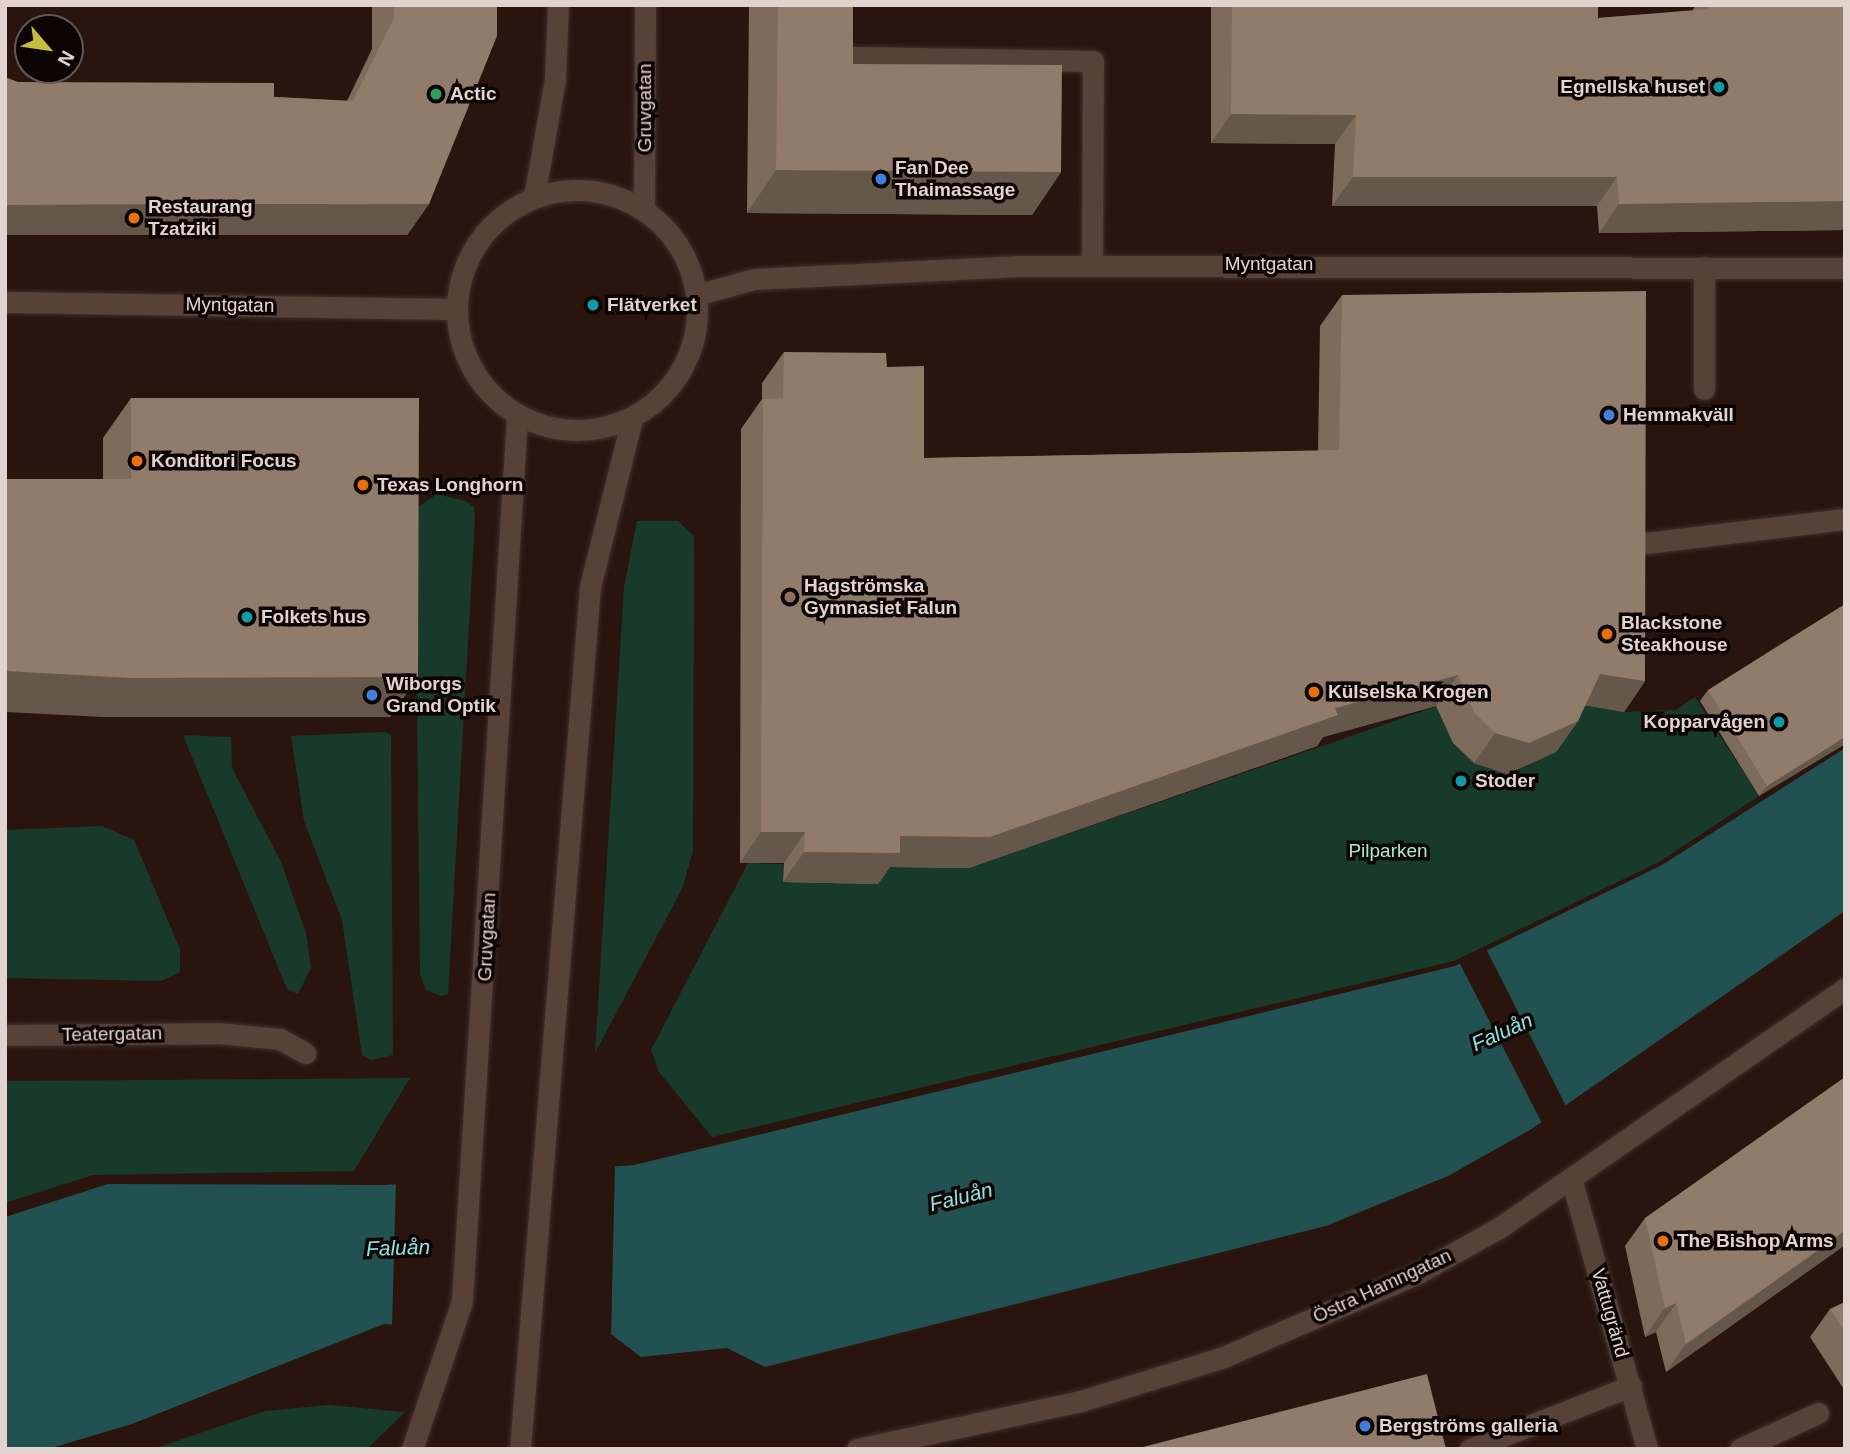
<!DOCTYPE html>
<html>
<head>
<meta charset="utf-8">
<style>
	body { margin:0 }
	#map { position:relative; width:1850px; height:1454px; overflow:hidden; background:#29150d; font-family:Helvetica,sans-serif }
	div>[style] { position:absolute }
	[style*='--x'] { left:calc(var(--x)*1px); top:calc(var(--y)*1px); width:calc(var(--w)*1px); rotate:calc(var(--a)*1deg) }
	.green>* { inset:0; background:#183a2a }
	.water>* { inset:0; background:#215151 }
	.pier>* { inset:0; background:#29150d }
	.roads { filter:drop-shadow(0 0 2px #3f302d) drop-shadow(0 0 2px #3f302d) }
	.lane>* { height:21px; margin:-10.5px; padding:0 10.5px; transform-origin:10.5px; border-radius:10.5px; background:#584137 }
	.street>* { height:21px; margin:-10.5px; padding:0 10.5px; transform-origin:10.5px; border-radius:10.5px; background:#584137 }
	.secondary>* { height:21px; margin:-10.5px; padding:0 10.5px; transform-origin:10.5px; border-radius:10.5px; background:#584137 }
	.secondary>.ring { margin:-10.5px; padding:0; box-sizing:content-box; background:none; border:21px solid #584137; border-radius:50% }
	.wall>* { inset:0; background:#7d6b5c }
	.shaded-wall>* { inset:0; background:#66574b }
	.building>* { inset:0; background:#917c6b }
	.dots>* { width:19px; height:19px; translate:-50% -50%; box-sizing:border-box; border:4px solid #0c0403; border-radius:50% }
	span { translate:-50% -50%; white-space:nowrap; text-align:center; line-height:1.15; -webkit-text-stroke:7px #0c0403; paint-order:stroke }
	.poi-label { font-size:19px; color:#e2d3ce; font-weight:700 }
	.right { translate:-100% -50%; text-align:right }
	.left { translate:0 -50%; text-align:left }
	.street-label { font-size:19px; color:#e2d3ce }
	.park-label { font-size:19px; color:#aaebc9 }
	.water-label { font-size:21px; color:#8fe2e3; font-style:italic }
	.frame { position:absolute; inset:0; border:7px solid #e2d3ce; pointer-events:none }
	.north { position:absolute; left:14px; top:14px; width:70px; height:70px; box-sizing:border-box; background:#0c0403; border:2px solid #625754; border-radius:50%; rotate:119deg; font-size:19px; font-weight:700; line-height:28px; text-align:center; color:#e2d3ce }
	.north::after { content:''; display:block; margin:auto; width:24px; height:32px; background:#c4bd3e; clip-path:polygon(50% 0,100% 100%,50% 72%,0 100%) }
</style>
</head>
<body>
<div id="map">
	<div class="green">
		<i style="clip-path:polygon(437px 494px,465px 501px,474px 507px,475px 518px,448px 994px,441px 996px,426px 990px,420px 974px,416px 614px,417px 508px)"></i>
		<i style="clip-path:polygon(637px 521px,678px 521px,694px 536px,693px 851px,682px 889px,595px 1053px,624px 587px)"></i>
		<i style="clip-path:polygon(1695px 697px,1759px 796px,1659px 862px,1454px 961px,712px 1137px,659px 1072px,651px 1050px,748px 863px,784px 864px,783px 882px,880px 840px,969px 868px,1438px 706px,1507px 774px,1556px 752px,1573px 703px,1624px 712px,1676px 710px)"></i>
		<i style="clip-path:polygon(385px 732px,391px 735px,393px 1055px,371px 1060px,362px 1055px,342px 920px,304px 821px,291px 736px)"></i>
		<i style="clip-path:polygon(183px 735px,231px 737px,232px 768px,281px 862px,306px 933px,311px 968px,298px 994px,287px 989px)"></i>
		<i style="clip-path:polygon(102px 826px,134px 840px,180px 949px,180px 972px,161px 981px,5px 978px,5px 830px)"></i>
		<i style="clip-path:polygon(410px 1078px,354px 1171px,93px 1175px,5px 1203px,5px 1081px)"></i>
		<i style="clip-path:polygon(329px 1405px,405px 1412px,367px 1449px,153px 1449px,265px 1411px)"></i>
	</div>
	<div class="water">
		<i style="clip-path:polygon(1845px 748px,1845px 911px,1530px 1130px,1448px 1176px,1326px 1226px,765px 1367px,727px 1348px,641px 1357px,611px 1334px,384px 1324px,132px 1424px,48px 1449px,5px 1449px,5px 1217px,108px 1184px,386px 1185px,634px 1165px,1455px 966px,1662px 865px)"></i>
	</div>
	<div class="pier">
		<i style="clip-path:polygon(1485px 947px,1567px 1108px,1543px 1125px,1458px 960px)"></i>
		<i style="clip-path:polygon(615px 1163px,611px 1338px,392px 1328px,396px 1180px)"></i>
	</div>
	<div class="roads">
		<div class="lane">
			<i style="--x:853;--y:57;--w:240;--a:1"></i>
			<i style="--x:1093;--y:61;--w:204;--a:90.3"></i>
			<i style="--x:1704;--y:267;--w:122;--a:90"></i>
			<i style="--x:1646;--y:543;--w:200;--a:-6.9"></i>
			<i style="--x:218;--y:1033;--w:62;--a:5.5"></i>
			<i style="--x:280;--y:1039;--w:29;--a:29"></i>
			<i style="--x:1470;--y:1449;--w:173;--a:-21.4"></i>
			<i style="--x:1740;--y:1449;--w:86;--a:-24.8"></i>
		</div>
		<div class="street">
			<i style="--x:696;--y:295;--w:60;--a:-15.4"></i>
			<i style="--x:754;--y:279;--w:262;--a:-2.8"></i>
			<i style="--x:1016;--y:266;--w:829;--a:0.14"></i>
			<i style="--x:5;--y:1035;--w:213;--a:-0.5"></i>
			<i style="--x:1571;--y:1178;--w:281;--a:74.3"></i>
			<i style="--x:857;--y:1449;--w:229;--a:-12.1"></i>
			<i style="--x:1081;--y:1401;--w:146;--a:-17.1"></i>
			<i style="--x:1221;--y:1358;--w:215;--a:-23.3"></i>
			<i style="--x:1418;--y:1273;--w:93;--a:-29.1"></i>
			<i style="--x:1499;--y:1228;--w:421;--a:-34.7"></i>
		</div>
		<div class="secondary">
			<i class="ring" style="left:457px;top:190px;width:219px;height:219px"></i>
			<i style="--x:534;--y:197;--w:120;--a:-79.9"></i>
			<i style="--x:555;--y:79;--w:74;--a:-87.7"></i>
			<i style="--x:644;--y:210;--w:205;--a:-89.7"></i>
			<i style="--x:5;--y:302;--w:450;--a:0.9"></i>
			<i style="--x:412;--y:1449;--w:156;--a:-71.3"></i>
			<i style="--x:462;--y:1301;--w:887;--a:-86.44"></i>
			<i style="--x:520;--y:1449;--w:865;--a:-85.36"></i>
			<i style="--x:590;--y:587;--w:174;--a:-76"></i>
		</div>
	</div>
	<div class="wall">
		<i style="clip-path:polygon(372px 5px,497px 5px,429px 204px,407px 235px,18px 82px,347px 101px,372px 49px)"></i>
		<i style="clip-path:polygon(749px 5px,853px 5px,853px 64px,1061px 172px,1032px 215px,747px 213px)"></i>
		<i style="clip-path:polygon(1211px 5px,1598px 5px,1598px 18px,1692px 11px,1696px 5px,1845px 5px,1845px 230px,1599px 233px,1597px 206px,1332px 206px,1335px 144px,1211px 143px)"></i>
		<i style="clip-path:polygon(1342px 295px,1645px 681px,1624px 712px,1585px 705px,1578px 721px,1556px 752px,1507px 774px,1474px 763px,1453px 743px,1436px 706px,1323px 737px,1317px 746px,969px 868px,890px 867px,878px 884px,783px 882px,784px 863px,740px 863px,741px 429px,762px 399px,762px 383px,784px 352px,924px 458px,1318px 451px,1320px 326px)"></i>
		<i style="clip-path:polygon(131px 398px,418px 677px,390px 717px,103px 717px,103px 438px)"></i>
		<i style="clip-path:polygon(1708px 690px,1845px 744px,1759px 796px,1700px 701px)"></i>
		<i style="clip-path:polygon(1645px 1218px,1845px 1245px,1666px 1372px,1656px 1332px,1645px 1337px,1625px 1246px)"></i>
		<i style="clip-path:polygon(1845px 1302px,1845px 1391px,1810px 1337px,1830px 1309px)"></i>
	</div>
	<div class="shaded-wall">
		<i style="clip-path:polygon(1231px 114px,1356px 115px,1335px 144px,1211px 143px)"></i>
		<i style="clip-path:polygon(776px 170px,1061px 172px,1032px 215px,747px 213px)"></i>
		<i style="clip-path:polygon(1353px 177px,1617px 177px,1597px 206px,1332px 206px)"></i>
		<i style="clip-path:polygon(1845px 201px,1845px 230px,1599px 233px,1619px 204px)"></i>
		<i style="clip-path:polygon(429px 204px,407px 235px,5px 235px,5px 205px)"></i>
		<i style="clip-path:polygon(5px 671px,418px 677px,390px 717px,103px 717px,5px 712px)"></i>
		<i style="clip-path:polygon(1600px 674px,1645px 681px,1624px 712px,1578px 704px)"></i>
		<i style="clip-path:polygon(1458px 675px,1436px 706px,1323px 737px,1317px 746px,969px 868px,890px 867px,878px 884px,783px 882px,804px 852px)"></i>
		<i style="clip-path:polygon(1578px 721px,1556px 752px,1507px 774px,1474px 763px,1495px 733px)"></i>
		<i style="clip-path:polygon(1845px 737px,1845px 744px,1759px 796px,1767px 786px)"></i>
		<i style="clip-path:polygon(761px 832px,805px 832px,784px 863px,740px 863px)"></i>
		<i style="clip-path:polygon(1845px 1231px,1845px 1245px,1666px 1372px,1686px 1344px)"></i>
		<i style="clip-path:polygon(1676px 1303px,1656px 1332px,1645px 1337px,1665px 1308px)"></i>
	</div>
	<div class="building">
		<i style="clip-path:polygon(394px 5px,497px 5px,497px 36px,429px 204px,5px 205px,5px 77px,18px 82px,274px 83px,274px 97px,353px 101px,394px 18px)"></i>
		<i style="clip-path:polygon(778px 5px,853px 5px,853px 64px,1062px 65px,1061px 172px,776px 170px)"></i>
		<i style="clip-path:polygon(1232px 5px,1598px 5px,1598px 18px,1708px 9px,1707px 5px,1845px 5px,1845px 201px,1619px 204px,1617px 177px,1353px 177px,1356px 115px,1231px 114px)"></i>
		<i style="clip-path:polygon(1646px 291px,1645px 681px,1600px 674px,1578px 721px,1529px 743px,1495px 733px,1474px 712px,1458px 675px,1335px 708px,1338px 715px,990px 837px,900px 836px,900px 853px,804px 852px,805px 832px,761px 832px,763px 399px,783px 398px,784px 352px,886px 353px,887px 367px,924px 366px,924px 458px,1339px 450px,1342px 295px)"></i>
		<i style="clip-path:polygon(131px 398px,419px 398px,418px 677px,131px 678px,5px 671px,5px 479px,131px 479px)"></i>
		<i style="clip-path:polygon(1845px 604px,1845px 737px,1767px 786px,1708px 690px)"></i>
		<i style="clip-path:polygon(1845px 1077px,1845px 1231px,1686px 1344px,1676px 1303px,1665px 1308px,1645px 1218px)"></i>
		<i style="clip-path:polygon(1845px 1302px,1845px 1332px,1830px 1309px)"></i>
		<i style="clip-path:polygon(1427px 1374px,1446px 1449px,1135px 1449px)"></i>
	</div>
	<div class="dots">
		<i style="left:1719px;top:87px;background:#0f9aa8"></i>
		<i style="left:436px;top:94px;background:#2e9e5b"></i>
		<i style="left:881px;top:179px;background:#3f7fe0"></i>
		<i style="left:134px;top:218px;background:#e8710a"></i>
		<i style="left:593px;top:305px;background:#0f9aa8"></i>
		<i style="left:1609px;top:415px;background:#3f7fe0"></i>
		<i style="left:137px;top:461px;background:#e8710a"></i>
		<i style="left:363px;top:485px;background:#e8710a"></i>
		<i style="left:790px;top:597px;background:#8d6e63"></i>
		<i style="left:247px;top:617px;background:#0f9aa8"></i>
		<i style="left:1607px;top:634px;background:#e8710a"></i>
		<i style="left:1314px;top:692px;background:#e8710a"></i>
		<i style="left:372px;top:695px;background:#3f7fe0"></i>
		<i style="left:1779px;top:722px;background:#0f9aa8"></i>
		<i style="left:1461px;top:781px;background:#0f9aa8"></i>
		<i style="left:1663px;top:1241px;background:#e8710a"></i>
		<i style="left:1365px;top:1426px;background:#3f7fe0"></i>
	</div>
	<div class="poi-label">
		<span class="right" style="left:1705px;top:87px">Egnellska huset</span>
		<span class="left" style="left:450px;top:94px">Actic</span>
		<span class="left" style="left:895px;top:179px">Fan Dee<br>Thaimassage</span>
		<span class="left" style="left:148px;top:218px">Restaurang<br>Tzatziki</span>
		<span class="left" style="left:607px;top:305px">Flätverket</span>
		<span class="left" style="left:1623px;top:415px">Hemmakväll</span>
		<span class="left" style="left:151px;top:461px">Konditori Focus</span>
		<span class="left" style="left:377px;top:485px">Texas Longhorn</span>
		<span class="left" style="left:804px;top:597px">Hagströmska<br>Gymnasiet Falun</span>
		<span class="left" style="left:261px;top:617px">Folkets hus</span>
		<span class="left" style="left:1621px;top:634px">Blackstone<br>Steakhouse</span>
		<span class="left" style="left:386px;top:695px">Wiborgs<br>Grand Optik</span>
		<span class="left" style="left:1328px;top:692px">Külselska Krogen</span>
		<span class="right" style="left:1765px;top:722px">Kopparvågen</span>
		<span class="left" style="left:1475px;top:781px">Stoder</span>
		<span class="left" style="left:1677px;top:1241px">The Bishop Arms</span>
		<span class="left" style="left:1379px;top:1426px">Bergströms galleria</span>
	</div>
	<div class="street-label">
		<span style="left:645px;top:108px;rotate:-90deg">Gruvgatan</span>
		<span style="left:1269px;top:264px">Myntgatan</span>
		<span style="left:230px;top:305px;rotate:1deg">Myntgatan</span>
		<span style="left:487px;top:937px;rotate:-87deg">Gruvgatan</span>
		<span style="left:112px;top:1034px;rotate:-1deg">Teatergatan</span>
		<span style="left:1382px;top:1286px;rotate:-25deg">Östra Hamngatan</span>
		<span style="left:1610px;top:1313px;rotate:74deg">Vattugränd</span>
	</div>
	<div class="park-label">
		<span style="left:1388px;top:851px">Pilparken</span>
	</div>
	<div class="water-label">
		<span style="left:1502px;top:1032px;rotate:-24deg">Faluån</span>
		<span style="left:961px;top:1197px;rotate:-14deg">Faluån</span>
		<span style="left:398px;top:1248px;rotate:-2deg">Faluån</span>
	</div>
	<div class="frame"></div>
	<div class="north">N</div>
</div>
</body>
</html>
